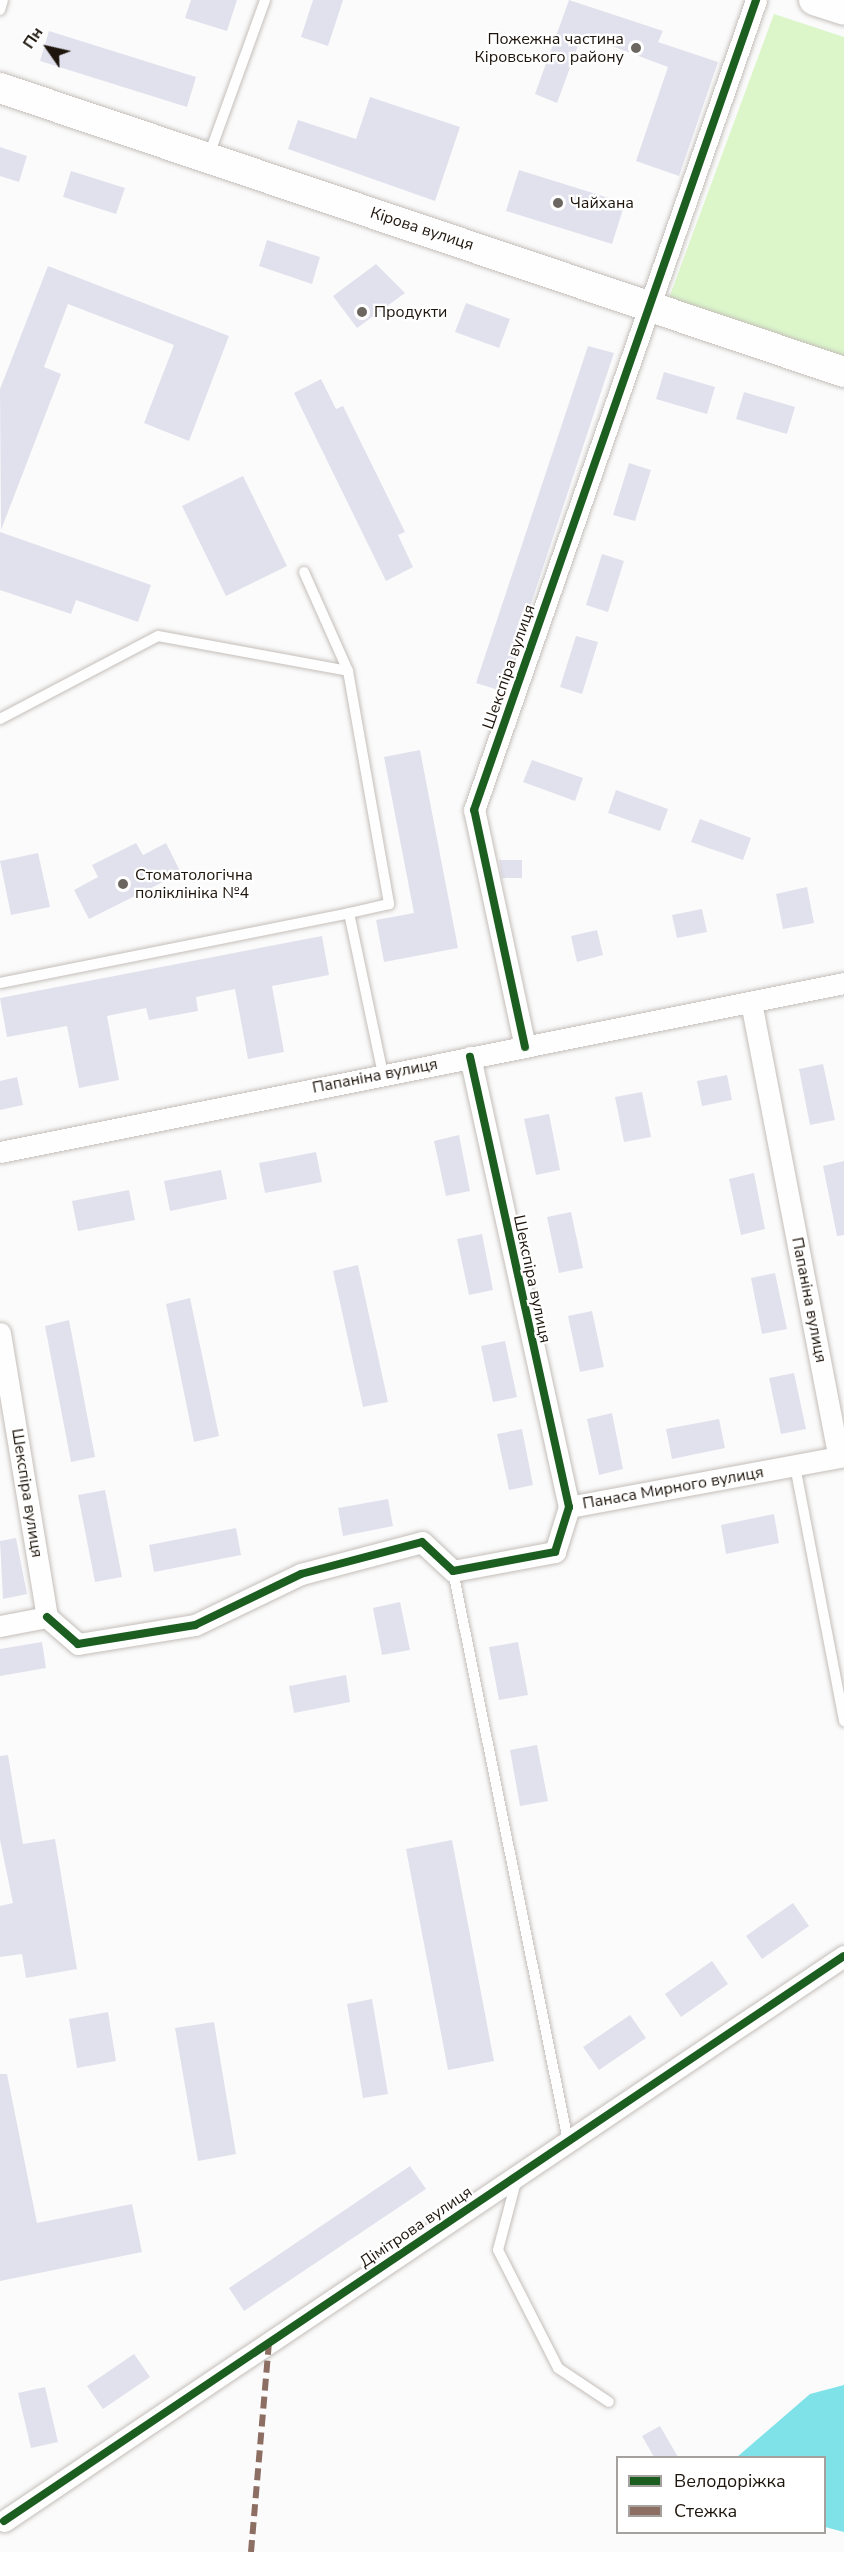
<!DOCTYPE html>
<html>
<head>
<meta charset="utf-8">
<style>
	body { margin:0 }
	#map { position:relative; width:844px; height:2552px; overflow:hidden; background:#fbfbfb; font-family:"Nunito Sans",sans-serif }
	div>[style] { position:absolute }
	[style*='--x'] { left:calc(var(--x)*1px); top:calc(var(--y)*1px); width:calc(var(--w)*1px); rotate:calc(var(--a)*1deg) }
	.green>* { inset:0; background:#dcf6ca }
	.water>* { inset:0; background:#7fe2e9 }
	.building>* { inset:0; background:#e1e1ee }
	.roads { filter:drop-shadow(0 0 2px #c3beba) drop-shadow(0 0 2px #c3beba) }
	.lane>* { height:10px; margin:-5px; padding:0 5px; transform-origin:5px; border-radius:5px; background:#fefefe }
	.street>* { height:21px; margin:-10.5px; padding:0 10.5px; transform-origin:10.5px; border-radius:10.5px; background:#fefefe }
	.secondary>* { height:30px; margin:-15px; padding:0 15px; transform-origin:15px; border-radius:15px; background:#fefefe }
	.quiet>* { height:6px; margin-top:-3px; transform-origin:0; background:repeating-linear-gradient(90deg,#8d6e63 0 12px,transparent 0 18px) }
	.cycleway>* { height:8px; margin:-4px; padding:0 4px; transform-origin:4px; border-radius:4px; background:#1b5e20 }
	.dots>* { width:16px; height:16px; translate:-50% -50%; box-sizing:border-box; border:3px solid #fff; border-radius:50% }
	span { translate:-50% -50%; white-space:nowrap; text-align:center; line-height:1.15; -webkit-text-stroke:4.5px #fff; paint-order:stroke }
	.poi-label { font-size:16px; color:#1e150c }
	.right { translate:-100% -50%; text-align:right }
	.left { translate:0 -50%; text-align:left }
	.street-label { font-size:16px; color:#1e150c }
	.legend { position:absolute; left:616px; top:2456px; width:210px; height:78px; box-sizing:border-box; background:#fff; border:2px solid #a5a19e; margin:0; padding:8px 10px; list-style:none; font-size:18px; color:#1e150c }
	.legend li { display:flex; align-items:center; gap:12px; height:30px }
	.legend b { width:30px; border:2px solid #a5a19e }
	.north { position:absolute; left:18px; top:18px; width:60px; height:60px; -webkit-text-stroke:4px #fff; paint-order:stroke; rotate:304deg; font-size:16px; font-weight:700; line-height:24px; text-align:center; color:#1e150c }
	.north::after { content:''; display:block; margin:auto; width:21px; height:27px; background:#1e150c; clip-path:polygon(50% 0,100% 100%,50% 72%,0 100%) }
</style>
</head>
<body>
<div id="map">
	<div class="green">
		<i style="clip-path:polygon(774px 14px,844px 37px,844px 360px,669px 298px)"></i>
	</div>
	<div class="water">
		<i style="clip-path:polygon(844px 2385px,844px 2532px,825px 2527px,824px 2458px,737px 2457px,810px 2394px)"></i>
	</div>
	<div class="building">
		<i style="clip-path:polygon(191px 0,237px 0,227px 31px,185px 18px)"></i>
		<i style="clip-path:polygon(313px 0,343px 0,328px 46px,301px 37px)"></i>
		<i style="clip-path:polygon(569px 0,663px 31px,658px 42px,718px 62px,679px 176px,636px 161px,668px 67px,582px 35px,557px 103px,535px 94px)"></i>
		<i style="clip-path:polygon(49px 31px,196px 77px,187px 107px,40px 61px)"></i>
		<i style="clip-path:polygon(370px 97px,460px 127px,435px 201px,288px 149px,298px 120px,356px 139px)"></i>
		<i style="clip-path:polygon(0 147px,27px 156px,19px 182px,0 176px)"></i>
		<i style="clip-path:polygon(519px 170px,625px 203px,612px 244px,506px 211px)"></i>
		<i style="clip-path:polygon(71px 171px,125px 188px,116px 214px,63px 197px)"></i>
		<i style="clip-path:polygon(267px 240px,320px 257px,312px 284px,259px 266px)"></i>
		<i style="clip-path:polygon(376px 264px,405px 293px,357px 328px,333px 296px)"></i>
		<i style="clip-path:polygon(48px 266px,229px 336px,189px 441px,144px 423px,174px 345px,68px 304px,44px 367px,61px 374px,1px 530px,0 389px)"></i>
		<i style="clip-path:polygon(466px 303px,510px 319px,499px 348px,455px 332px)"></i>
		<i style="clip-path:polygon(588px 346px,614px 353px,502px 691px,476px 683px)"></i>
		<i style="clip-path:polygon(664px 372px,715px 387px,707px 414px,656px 399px)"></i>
		<i style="clip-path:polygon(321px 379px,336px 409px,343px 406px,405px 532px,398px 535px,413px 567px,386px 581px,294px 393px)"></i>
		<i style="clip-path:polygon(744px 392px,795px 407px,787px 434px,736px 419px)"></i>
		<i style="clip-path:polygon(629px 463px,651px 470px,635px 521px,613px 515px)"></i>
		<i style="clip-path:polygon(243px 476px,287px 566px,226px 596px,182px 506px)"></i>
		<i style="clip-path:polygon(0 532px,151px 585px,138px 622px,76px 600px,71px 614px,0 590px)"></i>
		<i style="clip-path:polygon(602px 554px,624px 561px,608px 612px,586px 605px)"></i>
		<i style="clip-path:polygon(576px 636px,598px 642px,582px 694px,560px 687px)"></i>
		<i style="clip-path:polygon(420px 750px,458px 948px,384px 962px,376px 920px,414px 913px,384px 757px)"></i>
		<i style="clip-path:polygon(532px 760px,583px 778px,575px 801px,523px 782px)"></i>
		<i style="clip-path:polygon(616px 790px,668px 809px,660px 831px,608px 813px)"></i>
		<i style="clip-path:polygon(700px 819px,751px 838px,743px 860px,691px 842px)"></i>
		<i style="clip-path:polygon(136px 843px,143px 855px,166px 843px,181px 873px,89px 919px,74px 890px,98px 877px,92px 865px)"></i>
		<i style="clip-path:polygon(38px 853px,50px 907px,11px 915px,0 861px)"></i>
		<i style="clip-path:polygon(499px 860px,522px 860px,522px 878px,502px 878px)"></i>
		<i style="clip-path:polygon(807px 887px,814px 923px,783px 929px,776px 894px)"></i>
		<i style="clip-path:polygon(702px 909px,707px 932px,677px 938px,672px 915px)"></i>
		<i style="clip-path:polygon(597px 930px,603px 955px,577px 962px,571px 936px)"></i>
		<i style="clip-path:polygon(322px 936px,329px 975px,272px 986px,284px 1052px,248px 1059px,235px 989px,196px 997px,198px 1011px,149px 1020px,146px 1008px,107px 1016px,119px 1080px,79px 1088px,67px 1026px,7px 1037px,0 998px)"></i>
		<i style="clip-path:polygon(823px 1064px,835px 1120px,810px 1125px,799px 1069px)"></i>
		<i style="clip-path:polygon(727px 1075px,732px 1100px,702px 1106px,697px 1081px)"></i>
		<i style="clip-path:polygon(17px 1077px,23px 1105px,0 1110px,0 1081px)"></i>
		<i style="clip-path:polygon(642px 1092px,651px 1137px,624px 1142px,615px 1097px)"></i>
		<i style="clip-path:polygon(549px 1114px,560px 1170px,536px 1175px,524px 1119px)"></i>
		<i style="clip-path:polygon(459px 1135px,470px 1191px,446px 1196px,434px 1141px)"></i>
		<i style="clip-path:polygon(316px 1152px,322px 1182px,265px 1193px,259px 1163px)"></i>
		<i style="clip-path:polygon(844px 1161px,844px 1235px,837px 1236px,823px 1166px)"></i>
		<i style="clip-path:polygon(221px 1170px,227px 1199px,170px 1211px,164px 1181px)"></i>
		<i style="clip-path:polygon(754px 1173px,765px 1229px,741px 1235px,729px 1179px)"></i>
		<i style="clip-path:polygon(129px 1190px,135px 1220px,78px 1231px,72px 1201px)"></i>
		<i style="clip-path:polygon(571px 1212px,583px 1268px,559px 1273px,547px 1217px)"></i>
		<i style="clip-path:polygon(482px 1234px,493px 1290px,469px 1295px,457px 1239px)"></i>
		<i style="clip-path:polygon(358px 1265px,388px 1402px,363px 1407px,333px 1271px)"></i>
		<i style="clip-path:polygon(775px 1273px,787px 1329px,762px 1334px,751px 1278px)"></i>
		<i style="clip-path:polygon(190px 1298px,219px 1436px,194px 1442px,166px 1304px)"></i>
		<i style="clip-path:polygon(592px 1311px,604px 1367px,580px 1372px,568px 1316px)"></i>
		<i style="clip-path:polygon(69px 1320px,95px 1457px,71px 1462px,45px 1326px)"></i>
		<i style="clip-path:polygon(505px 1341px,517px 1397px,493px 1402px,481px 1346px)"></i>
		<i style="clip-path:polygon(794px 1373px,806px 1429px,781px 1434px,769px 1378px)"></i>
		<i style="clip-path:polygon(612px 1413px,623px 1469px,599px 1475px,587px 1419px)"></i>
		<i style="clip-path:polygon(719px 1419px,725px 1448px,672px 1459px,666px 1429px)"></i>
		<i style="clip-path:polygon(522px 1429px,533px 1485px,509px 1490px,497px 1434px)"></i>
		<i style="clip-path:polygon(105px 1490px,122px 1577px,95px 1582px,78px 1495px)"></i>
		<i style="clip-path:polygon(388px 1499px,393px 1526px,343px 1536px,338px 1508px)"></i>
		<i style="clip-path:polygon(774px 1514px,779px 1543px,726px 1554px,721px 1525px)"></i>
		<i style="clip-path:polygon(236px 1528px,241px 1555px,154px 1572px,149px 1545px)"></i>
		<i style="clip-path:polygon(16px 1538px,27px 1594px,3px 1599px,0 1541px)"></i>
		<i style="clip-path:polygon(400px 1602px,410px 1650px,382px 1655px,373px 1608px)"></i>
		<i style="clip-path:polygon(42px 1642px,46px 1668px,0 1676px,0 1649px)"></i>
		<i style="clip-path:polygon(518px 1642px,528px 1695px,499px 1700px,489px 1647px)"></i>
		<i style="clip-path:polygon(346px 1675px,350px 1702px,294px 1713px,289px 1686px)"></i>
		<i style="clip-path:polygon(537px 1745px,548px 1801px,520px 1806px,510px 1750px)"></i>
		<i style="clip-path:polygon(8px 1755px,23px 1844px,55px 1839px,77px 1969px,26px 1978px,22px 1954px,0 1957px,0 1906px,13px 1903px,0 1840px,0 1756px)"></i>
		<i style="clip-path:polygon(452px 1840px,494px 2061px,448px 2070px,406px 1849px)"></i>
		<i style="clip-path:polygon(793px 1903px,809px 1926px,762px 1959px,746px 1936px)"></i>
		<i style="clip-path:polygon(712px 1961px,728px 1984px,681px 2017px,665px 1994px)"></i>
		<i style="clip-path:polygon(372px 1999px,388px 2094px,363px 2098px,347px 2004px)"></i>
		<i style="clip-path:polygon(108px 2012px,116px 2061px,77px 2068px,69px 2019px)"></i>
		<i style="clip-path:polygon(630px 2015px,646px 2038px,599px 2070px,583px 2047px)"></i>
		<i style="clip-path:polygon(214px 2022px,236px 2154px,198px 2161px,175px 2028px)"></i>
		<i style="clip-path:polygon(0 2074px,7px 2074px,37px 2223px,132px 2204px,142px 2252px,0 2281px)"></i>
		<i style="clip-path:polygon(410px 2166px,426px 2189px,244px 2311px,229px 2288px)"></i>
		<i style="clip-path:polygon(134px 2354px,150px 2377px,103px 2409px,87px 2386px)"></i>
		<i style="clip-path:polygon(45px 2387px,58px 2442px,31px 2448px,18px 2393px)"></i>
		<i style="clip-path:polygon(660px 2426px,678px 2457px,654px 2457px,642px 2436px)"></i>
	</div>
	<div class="roads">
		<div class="lane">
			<i style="--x:0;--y:10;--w:10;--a:-73"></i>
			<i style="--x:209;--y:155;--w:165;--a:-70.1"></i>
			<i style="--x:304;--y:572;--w:108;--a:66"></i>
			<i style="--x:348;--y:671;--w:237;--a:80"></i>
			<i style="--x:389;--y:904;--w:41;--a:167.3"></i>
			<i style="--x:0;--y:719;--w:178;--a:-27.7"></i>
			<i style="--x:158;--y:636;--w:193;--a:10.4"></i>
			<i style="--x:0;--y:983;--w:356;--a:-11.3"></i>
			<i style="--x:349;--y:913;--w:166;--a:78.1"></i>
			<i style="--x:795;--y:1466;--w:260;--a:79.1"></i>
			<i style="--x:453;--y:1571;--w:581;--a:78.59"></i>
			<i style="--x:517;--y:2178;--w:74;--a:104.8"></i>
			<i style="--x:498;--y:2250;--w:132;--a:63"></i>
			<i style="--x:558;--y:2368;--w:61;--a:33.7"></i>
		</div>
		<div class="street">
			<i style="--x:751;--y:1002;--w:463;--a:79.1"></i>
			<i style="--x:525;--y:1047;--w:242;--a:-102.1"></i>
			<i style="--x:474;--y:810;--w:858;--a:-70.8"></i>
			<i style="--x:0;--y:1152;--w:861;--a:-11.32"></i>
			<i style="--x:0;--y:1333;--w:288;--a:80.6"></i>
			<i style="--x:569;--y:1507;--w:280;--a:-10.5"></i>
			<i style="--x:47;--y:1617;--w:41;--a:41.1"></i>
			<i style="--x:78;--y:1644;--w:119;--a:-9.2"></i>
			<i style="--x:195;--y:1625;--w:118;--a:-25.7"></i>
			<i style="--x:301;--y:1574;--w:125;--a:-14.8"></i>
			<i style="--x:422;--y:1542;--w:42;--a:43.1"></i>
			<i style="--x:453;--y:1571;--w:104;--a:-10.6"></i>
			<i style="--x:555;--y:1552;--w:47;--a:-72.7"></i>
			<i style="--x:569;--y:1507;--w:461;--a:-102.4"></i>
			<i style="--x:0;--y:1626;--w:48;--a:-10.8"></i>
			<i style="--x:4;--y:2521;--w:1012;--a:-33.93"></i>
		</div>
		<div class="secondary">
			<i style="--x:814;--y:0;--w:32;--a:18"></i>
			<i style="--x:0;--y:88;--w:891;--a:18.6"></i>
		</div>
	</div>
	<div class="quiet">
		<i style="--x:251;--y:2552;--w:211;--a:-85.1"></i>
	</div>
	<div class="cycleway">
		<i style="--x:525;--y:1047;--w:242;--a:-102.1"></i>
		<i style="--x:474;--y:810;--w:858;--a:-70.8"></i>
		<i style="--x:47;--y:1617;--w:41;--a:41.1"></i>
		<i style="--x:78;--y:1644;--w:119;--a:-9.2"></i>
		<i style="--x:195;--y:1625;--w:118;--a:-25.7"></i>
		<i style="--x:301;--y:1574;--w:125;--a:-14.8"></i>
		<i style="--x:422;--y:1542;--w:42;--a:43.1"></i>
		<i style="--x:453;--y:1571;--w:104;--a:-10.6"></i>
		<i style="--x:555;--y:1552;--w:47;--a:-72.7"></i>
		<i style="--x:569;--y:1507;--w:461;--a:-102.4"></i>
		<i style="--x:4;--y:2521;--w:1012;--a:-33.93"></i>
	</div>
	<div class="dots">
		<i style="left:636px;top:48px;background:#6b6660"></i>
		<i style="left:558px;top:203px;background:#6b6660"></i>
		<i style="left:362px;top:312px;background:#6b6660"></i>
		<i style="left:123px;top:884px;background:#6b6660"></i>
	</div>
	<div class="poi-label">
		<span class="right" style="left:624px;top:48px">Пожежна частина<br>Кіровського району</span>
		<span class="left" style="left:570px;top:203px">Чайхана</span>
		<span class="left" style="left:374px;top:312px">Продукти</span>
		<span class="left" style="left:135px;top:884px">Стоматологічна<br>поліклініка №4</span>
	</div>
	<div class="street-label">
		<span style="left:422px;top:229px;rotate:18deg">Кірова вулиця</span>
		<span style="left:509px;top:667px;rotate:-71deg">Шекспіра вулиця</span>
		<span style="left:375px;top:1076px;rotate:-11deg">Папаніна вулиця</span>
		<span style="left:532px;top:1279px;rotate:78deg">Шекспіра вулиця</span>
		<span style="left:809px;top:1300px;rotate:79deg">Папаніна вулиця</span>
		<span style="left:673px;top:1488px;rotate:-10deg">Панаса Мирного вулиця</span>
		<span style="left:27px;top:1493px;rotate:81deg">Шекспіра вулиця</span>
		<span style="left:416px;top:2227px;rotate:-34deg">Дімітрова вулиця</span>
	</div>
	<ul class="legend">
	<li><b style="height:8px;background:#1b5e20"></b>Велодоріжка</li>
	<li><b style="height:8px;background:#8d6e63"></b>Стежка</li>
	</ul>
	<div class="north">Пн</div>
</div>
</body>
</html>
